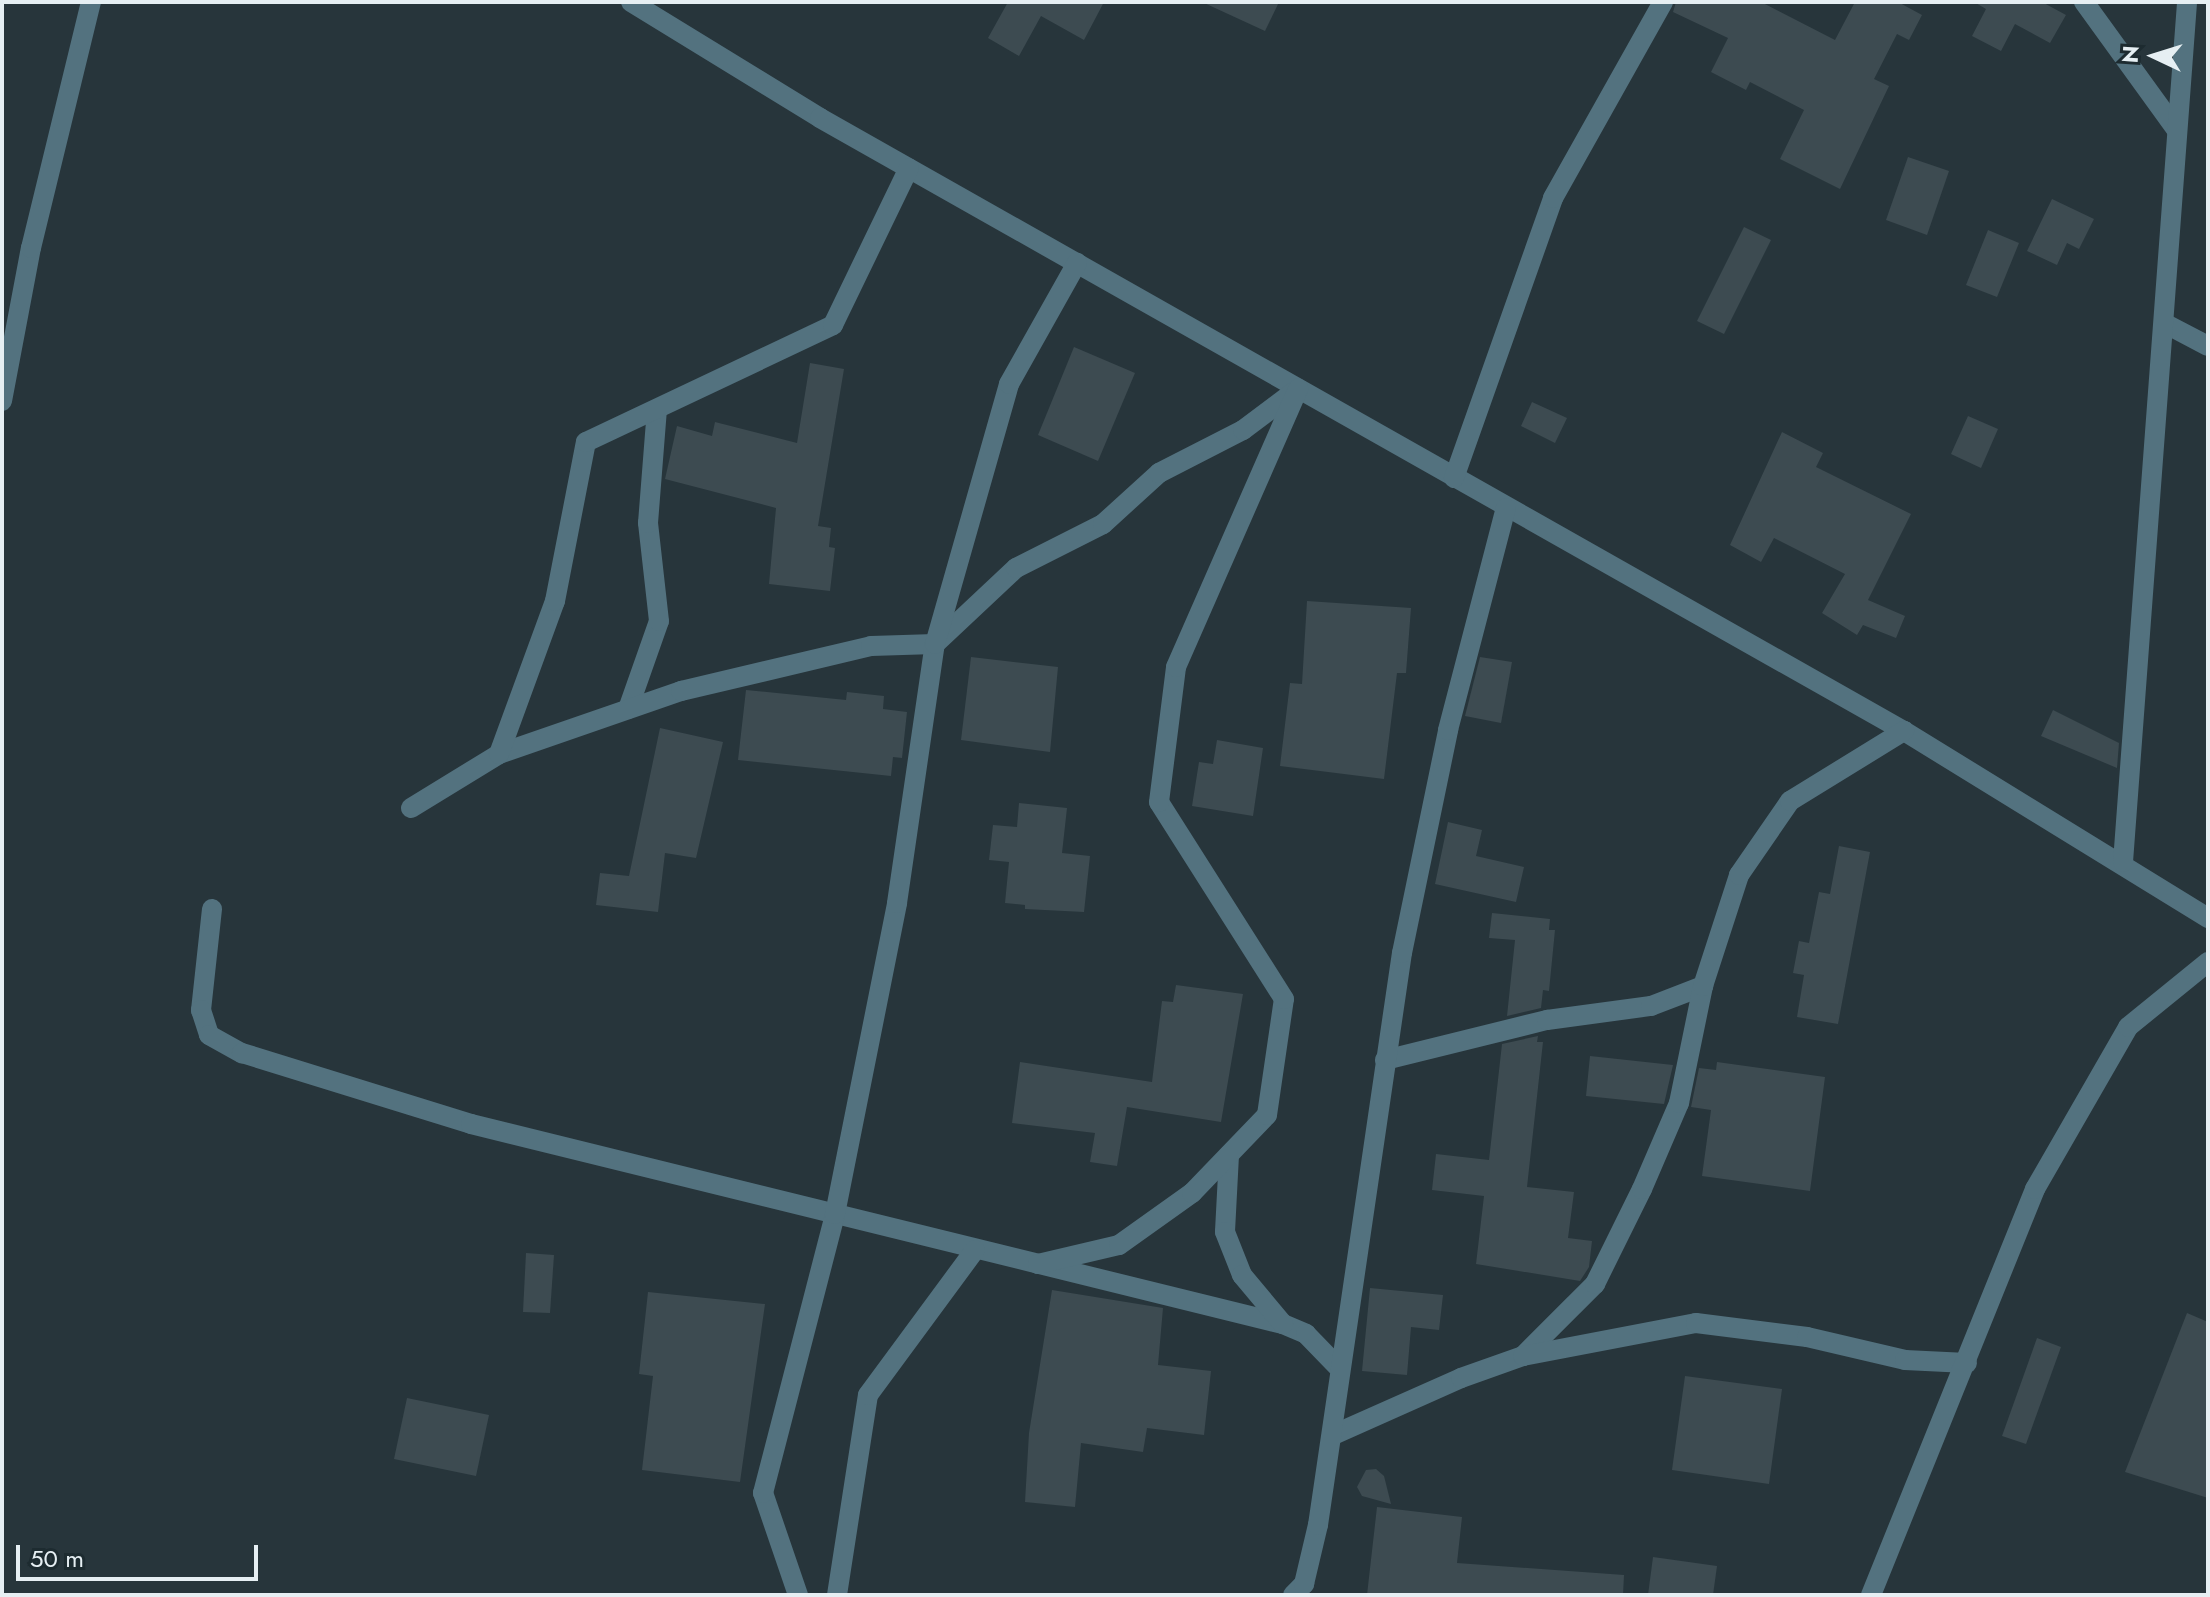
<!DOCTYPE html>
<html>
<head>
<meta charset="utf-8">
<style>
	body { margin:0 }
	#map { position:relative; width:2210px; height:1597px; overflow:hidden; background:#27353b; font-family:Jost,sans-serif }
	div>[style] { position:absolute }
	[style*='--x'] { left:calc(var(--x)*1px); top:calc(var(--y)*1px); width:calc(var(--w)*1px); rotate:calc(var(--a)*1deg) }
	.building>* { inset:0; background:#3d4b51 }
	.street>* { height:20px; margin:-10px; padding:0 10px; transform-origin:10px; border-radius:10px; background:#53727f }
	span { translate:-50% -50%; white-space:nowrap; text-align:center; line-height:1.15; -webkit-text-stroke:7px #1d2b30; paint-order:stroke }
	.frame { position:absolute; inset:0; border:4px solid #e6eff3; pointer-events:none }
	.north { position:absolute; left:2114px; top:16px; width:80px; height:80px; -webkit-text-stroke:6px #1d2b30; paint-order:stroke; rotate:274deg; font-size:22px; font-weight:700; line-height:32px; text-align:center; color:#e6eff3 }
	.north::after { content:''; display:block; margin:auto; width:28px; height:36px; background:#e6eff3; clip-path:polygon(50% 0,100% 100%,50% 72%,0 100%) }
	.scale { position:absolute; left:16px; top:1545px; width:242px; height:36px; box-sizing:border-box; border:4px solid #e6eff3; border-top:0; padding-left:10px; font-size:24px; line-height:28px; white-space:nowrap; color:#e6eff3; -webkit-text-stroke:6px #1d2b30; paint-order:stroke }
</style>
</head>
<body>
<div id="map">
	<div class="building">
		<i style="clip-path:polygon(1008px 2px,1104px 2px,1084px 40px,1041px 16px,1019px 56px,988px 38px)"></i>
		<i style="clip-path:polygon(1202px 2px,1279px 2px,1265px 31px)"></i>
		<i style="clip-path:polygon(1676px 2px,1761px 2px,1835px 40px,1855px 2px,1898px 2px,1922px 15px,1909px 40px,1897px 34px,1874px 79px,1889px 86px,1840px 189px,1780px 159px,1804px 110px,1750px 82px,1746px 90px,1711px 72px,1728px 38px,1673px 12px)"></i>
		<i style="clip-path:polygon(1974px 2px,2042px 2px,2066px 15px,2050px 43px,2015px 24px,2001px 51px,1972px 36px,1986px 9px)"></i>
		<i style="clip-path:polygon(1908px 157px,1949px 171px,1927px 235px,1886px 220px)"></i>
		<i style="clip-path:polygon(2052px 199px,2094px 219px,2079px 249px,2067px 243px,2057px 265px,2027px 251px)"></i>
		<i style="clip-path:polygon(1744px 227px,1771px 240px,1724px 334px,1697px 321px)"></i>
		<i style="clip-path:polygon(1988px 230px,2019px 243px,1997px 297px,1966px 285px)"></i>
		<i style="clip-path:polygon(1074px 347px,1135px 373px,1098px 461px,1038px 435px)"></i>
		<i style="clip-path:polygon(810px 363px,844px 369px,818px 526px,831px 528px,829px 547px,835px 548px,830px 591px,769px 584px,776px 508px,665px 479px,677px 426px,712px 436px,715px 422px,797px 443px)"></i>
		<i style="clip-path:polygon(1532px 402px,1567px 418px,1555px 443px,1521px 426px)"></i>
		<i style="clip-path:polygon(1968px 416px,1998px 429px,1981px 468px,1951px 454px)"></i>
		<i style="clip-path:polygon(1782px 432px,1823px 453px,1816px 467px,1911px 514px,1868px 600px,1905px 616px,1896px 638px,1863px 625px,1857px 635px,1822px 613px,1845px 574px,1774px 538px,1761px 562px,1730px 545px)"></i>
		<i style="clip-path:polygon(1307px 601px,1411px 608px,1406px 673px,1397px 673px,1384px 779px,1280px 766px,1290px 683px,1302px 684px)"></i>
		<i style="clip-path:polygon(971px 657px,1058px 667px,1050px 752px,961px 740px)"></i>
		<i style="clip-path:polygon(1480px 657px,1512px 662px,1501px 723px,1465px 716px)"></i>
		<i style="clip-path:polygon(746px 690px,846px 700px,847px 692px,884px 696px,883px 709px,907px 712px,902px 758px,893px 757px,891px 776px,738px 760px)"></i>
		<i style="clip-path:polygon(2053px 710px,2119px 743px,2117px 768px,2041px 736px)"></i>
		<i style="clip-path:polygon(660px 728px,723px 742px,696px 858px,665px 853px,658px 912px,596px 905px,600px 873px,629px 876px)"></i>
		<i style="clip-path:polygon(1217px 740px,1263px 748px,1253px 816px,1192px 806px,1199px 762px,1213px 764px)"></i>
		<i style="clip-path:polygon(1019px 803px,1067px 808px,1062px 853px,1090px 856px,1084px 912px,1025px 909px,1025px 905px,1005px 903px,1009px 862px,989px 860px,993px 825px,1017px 827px)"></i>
		<i style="clip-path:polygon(1448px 822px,1482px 830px,1476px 856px,1524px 867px,1516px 902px,1435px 884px)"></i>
		<i style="clip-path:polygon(1839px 846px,1870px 852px,1838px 1024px,1797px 1017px,1804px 975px,1793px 973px,1799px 941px,1809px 943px,1819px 892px,1830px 894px)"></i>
		<i style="clip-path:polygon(1492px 913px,1550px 919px,1549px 930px,1555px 930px,1549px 991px,1543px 990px,1541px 1008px,1507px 1016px,1515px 940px,1489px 938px)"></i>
		<i style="clip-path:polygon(1176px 985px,1243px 994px,1221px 1122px,1127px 1107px,1117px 1166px,1090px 1162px,1095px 1133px,1012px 1123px,1020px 1062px,1152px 1082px,1162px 1001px,1173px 1002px)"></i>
		<i style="clip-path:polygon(1538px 1036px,1537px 1042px,1543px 1042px,1527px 1187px,1574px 1192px,1568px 1238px,1592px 1241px,1589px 1267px,1580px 1281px,1476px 1264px,1484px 1196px,1432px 1190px,1436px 1154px,1489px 1160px,1502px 1044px)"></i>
		<i style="clip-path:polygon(1590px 1056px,1673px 1065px,1664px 1104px,1586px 1096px)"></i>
		<i style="clip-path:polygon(1717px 1062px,1825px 1077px,1810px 1191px,1702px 1176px,1711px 1110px,1691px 1107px,1699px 1068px,1716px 1070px)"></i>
		<i style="clip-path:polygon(526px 1253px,554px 1255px,550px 1313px,523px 1312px)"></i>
		<i style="clip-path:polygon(1370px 1288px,1443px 1295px,1439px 1330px,1411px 1327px,1407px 1375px,1362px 1371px)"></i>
		<i style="clip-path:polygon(1052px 1290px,1163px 1308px,1158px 1365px,1211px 1371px,1204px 1435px,1147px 1428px,1143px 1452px,1081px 1443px,1075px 1507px,1025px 1502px,1029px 1433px)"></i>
		<i style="clip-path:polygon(648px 1292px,765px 1304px,740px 1482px,642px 1470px,653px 1376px,639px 1374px)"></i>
		<i style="clip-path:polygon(2187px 1313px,2208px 1322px,2208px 1498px,2125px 1472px)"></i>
		<i style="clip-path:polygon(2037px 1338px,2061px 1347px,2026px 1444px,2002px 1436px)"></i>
		<i style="clip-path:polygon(1685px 1376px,1782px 1389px,1769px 1484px,1672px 1470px)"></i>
		<i style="clip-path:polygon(407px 1398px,489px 1415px,476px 1476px,394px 1459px)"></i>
		<i style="clip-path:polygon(1376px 1469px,1384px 1476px,1391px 1504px,1362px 1496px,1357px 1487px,1366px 1470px)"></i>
		<i style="clip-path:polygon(1377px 1507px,1462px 1517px,1457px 1563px,1624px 1575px,1623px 1595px,1367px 1595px)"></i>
		<i style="clip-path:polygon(1653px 1557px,1717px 1566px,1713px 1595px,1648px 1595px)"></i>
	</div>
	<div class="street">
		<i style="--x:631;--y:2;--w:222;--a:31.5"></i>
		<i style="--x:820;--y:118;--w:1245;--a:29.49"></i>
		<i style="--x:1904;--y:731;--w:357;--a:31.6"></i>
		<i style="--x:2084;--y:2;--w:157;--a:54.1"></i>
		<i style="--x:2166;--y:324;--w:47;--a:27.6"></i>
		<i style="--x:2;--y:401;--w:156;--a:-79.3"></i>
		<i style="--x:31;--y:248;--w:253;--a:-76.3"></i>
		<i style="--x:1454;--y:478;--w:297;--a:-70.5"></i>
		<i style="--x:1553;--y:198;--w:225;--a:-60.7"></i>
		<i style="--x:628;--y:709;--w:93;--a:-70.6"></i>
		<i style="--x:659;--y:621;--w:99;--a:-96.4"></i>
		<i style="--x:648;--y:523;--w:114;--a:-85.5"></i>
		<i style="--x:499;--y:754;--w:193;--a:-19.1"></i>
		<i style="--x:681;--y:691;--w:195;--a:-13.3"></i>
		<i style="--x:871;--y:646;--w:64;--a:-1.8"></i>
		<i style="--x:935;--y:644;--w:111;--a:-43.2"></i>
		<i style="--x:1016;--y:568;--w:97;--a:-26.8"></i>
		<i style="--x:1103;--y:524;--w:76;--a:-42.3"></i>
		<i style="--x:1159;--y:473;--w:94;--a:-27.1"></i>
		<i style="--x:1243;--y:430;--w:65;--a:-36.9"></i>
		<i style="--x:411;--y:808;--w:103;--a:-31.5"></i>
		<i style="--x:499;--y:754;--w:163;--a:-69.9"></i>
		<i style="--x:555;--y:601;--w:162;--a:-79"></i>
		<i style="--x:586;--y:442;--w:273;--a:-25.3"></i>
		<i style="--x:833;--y:325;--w:174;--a:-64.2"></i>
		<i style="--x:2123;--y:862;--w:862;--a:-85.74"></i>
		<i style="--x:212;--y:909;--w:102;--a:96.2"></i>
		<i style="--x:201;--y:1010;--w:26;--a:72"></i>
		<i style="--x:209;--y:1035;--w:38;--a:29"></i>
		<i style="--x:242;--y:1053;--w:240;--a:17.2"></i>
		<i style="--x:471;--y:1124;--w:836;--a:13.84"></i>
		<i style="--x:1283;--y:1324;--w:25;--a:23"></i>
		<i style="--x:1306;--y:1334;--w:46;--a:45.9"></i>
		<i style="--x:1385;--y:1060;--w:167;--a:-13.9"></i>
		<i style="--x:1547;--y:1020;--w:105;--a:-7.7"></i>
		<i style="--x:1651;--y:1006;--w:56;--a:-21"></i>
		<i style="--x:1229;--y:1155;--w:77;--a:93"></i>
		<i style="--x:1225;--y:1232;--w:46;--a:68.4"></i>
		<i style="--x:1242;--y:1275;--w:64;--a:50.1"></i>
		<i style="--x:1038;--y:1264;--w:83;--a:-13.2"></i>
		<i style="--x:1119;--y:1245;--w:90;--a:-35.5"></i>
		<i style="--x:1192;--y:1193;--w:108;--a:-46.1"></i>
		<i style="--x:1267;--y:1115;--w:117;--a:-81.7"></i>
		<i style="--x:1284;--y:999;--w:233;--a:-122.4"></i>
		<i style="--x:1159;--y:802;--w:136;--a:-82.8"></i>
		<i style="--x:1176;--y:667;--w:304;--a:-66.3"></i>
		<i style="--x:1523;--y:1356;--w:102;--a:-45"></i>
		<i style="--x:1595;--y:1284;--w:106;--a:-63.7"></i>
		<i style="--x:1642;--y:1189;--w:94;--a:-66.7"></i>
		<i style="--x:1679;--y:1103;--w:119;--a:-78.4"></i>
		<i style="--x:1703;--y:986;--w:117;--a:-72"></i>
		<i style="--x:1739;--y:875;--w:90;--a:-55.4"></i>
		<i style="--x:1790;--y:801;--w:134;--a:-31.6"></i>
		<i style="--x:1333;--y:1435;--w:140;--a:-24"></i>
		<i style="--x:1461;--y:1378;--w:66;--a:-19.5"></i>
		<i style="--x:1523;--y:1356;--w:176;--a:-10.8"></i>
		<i style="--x:1696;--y:1323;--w:112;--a:7.2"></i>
		<i style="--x:1807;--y:1337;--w:101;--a:13.2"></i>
		<i style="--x:1905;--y:1360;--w:62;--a:2.8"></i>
		<i style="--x:798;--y:1595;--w:108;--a:-108.9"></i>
		<i style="--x:763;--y:1493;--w:288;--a:-75.5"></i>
		<i style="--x:835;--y:1214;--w:317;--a:-78.7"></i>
		<i style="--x:897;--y:903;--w:262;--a:-81.7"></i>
		<i style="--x:935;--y:644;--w:270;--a:-74.1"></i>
		<i style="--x:1009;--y:384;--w:139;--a:-60.7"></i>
		<i style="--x:837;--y:1595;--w:202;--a:-81.2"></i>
		<i style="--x:868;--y:1395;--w:180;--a:-53.6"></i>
		<i style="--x:1293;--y:1595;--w:16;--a:-45"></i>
		<i style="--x:1304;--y:1584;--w:61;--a:-76.7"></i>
		<i style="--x:1318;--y:1525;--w:578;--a:-81.65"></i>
		<i style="--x:1402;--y:953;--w:228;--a:-78.3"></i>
		<i style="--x:1448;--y:730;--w:229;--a:-75.4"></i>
		<i style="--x:1871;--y:1595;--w:438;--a:-68"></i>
		<i style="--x:2035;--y:1189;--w:187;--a:-60.1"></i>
		<i style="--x:2128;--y:1027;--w:103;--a:-39.1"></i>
	</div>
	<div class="frame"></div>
	<div class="north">N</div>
	<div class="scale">50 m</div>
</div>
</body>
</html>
